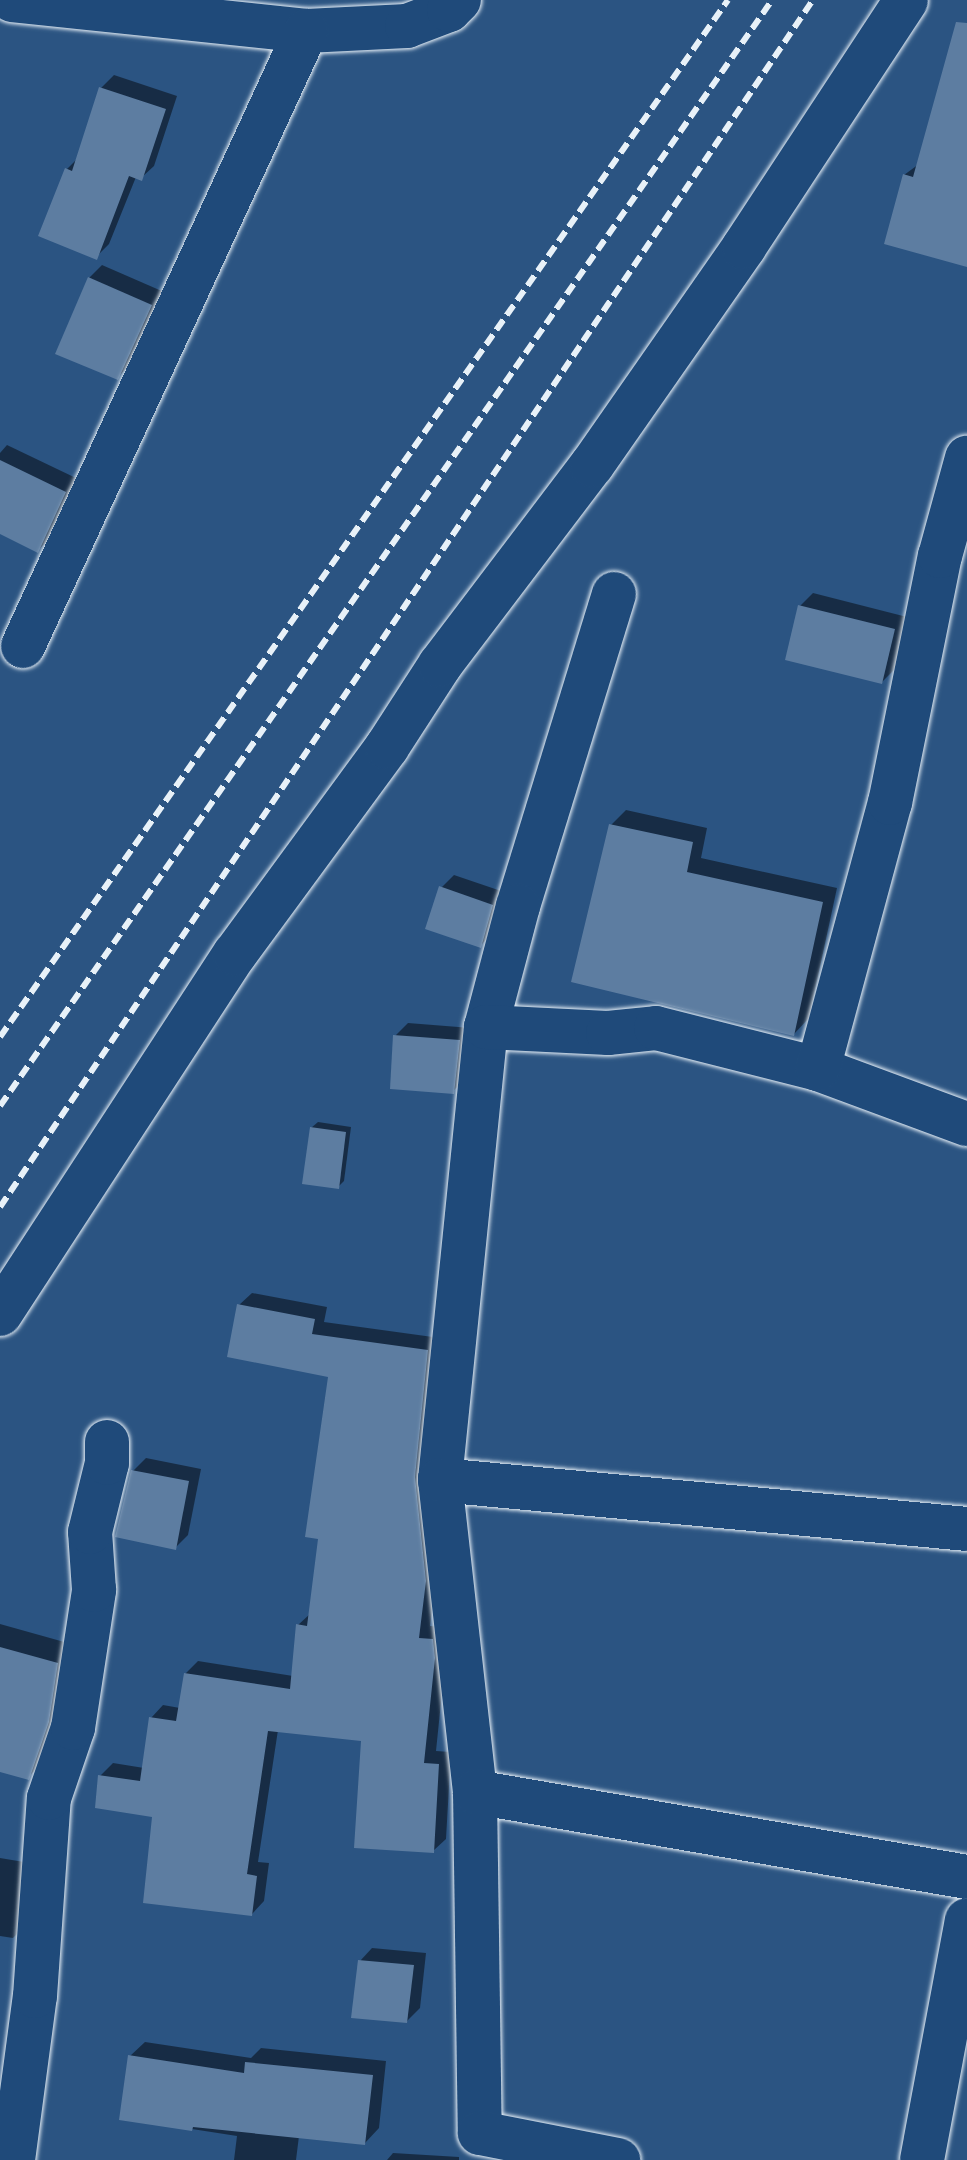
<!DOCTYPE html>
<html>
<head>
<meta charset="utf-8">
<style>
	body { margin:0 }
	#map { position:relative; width:967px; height:2160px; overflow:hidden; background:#2b5482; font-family:"Gochi Hand",sans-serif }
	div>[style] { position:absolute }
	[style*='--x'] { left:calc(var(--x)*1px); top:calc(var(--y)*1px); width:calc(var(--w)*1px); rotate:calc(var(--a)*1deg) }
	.shadow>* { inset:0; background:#0007 }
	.building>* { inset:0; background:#5d7da1 }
	.roads { filter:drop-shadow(0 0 2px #e8f1f8) drop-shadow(0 0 2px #e8f1f8) }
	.minor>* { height:44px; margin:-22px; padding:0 22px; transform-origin:22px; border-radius:22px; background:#1f4a7a }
	.rail>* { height:6px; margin-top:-3px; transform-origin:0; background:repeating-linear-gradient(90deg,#e8f1f8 0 12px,transparent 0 18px) }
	span { translate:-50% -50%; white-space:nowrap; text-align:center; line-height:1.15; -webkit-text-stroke:8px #1f4a7a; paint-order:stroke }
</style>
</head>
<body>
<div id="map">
	<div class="shadow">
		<i style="clip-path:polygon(114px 75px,177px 96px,154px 166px,141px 178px,136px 177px,109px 244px,96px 257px,67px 169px,78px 158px,101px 88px)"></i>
		<i style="clip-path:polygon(967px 76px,967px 265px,904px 175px,919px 164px)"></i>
		<i style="clip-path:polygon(102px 265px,164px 292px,130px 365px,117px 378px,89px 278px)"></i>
		<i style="clip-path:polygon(7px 445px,78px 479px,51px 538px,38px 550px,0 532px,0 453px)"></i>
		<i style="clip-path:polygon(813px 593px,907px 617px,895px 669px,882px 682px,800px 606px)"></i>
		<i style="clip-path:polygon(626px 810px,707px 828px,701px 858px,837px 888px,809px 1018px,794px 1034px,611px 825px)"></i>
		<i style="clip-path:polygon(454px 875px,504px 892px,493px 933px,480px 946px,441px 888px)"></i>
		<i style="clip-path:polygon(408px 1023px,471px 1028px,466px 1079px,453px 1091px,395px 1036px)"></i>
		<i style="clip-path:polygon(318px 1122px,351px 1127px,344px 1181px,338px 1187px,311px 1128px)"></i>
		<i style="clip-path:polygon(252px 1293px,327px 1307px,324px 1322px,440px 1338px,438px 1567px,430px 1626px,445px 1627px,447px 1644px,436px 1751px,451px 1752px,446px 1839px,433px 1851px,363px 1739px,278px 1730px,258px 1862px,269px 1863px,264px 1901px,252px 1914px,155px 1815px,100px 1776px,113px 1763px,144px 1768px,151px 1718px,163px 1705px,180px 1708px,185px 1674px,198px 1661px,293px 1676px,298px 1625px,311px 1613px,321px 1538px,330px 1375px,239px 1305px)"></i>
		<i style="clip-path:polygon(146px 1458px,201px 1469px,188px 1535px,175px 1548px,133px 1471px)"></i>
		<i style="clip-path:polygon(0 1624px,75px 1645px,47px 1759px,28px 1777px,0 1770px)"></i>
		<i style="clip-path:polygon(0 1858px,30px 1863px,26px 1925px,13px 1938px,0 1936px)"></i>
		<i style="clip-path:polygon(372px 1948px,426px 1953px,420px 2008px,407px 2021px,360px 1961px)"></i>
		<i style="clip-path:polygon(145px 2042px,251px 2058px,261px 2048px,386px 2061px,379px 2128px,365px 2143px,299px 2136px,296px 2160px,234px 2160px,237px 2136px,121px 2118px,130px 2056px)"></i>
		<i style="clip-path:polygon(393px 2153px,459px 2157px,459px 2160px,387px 2160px)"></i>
	</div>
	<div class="building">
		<i style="clip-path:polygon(956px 22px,967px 23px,967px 267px,884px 244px,903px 174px,913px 177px)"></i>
		<i style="clip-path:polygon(99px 87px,166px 109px,142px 181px,129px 176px,97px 260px,38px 236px,65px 168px,72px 171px)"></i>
		<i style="clip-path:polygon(88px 277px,152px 305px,118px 380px,55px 354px)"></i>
		<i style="clip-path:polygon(0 460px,66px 492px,38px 553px,0 534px)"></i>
		<i style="clip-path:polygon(798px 605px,895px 629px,882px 684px,785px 660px)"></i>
		<i style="clip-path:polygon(609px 824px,693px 842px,687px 872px,823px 902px,794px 1036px,571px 982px)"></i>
		<i style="clip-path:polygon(439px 886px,493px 905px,481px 948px,425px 929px)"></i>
		<i style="clip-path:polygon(393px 1035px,460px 1040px,454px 1094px,390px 1089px)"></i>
		<i style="clip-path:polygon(310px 1127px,346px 1132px,339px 1189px,302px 1184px)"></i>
		<i style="clip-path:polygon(237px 1304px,315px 1319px,312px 1334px,428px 1350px,415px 1477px,426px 1581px,419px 1638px,433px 1639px,435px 1658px,424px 1763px,439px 1764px,434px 1853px,354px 1848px,361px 1741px,268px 1731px,247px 1874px,257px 1876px,252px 1916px,143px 1903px,152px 1817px,95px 1808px,98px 1775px,140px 1781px,149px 1717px,176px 1721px,184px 1673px,290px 1689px,296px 1624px,307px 1626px,318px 1539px,305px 1537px,328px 1377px,227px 1357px)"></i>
		<i style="clip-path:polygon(131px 1470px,189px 1481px,176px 1550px,115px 1537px)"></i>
		<i style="clip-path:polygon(0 1647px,58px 1663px,49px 1722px,29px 1780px,0 1772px)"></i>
		<i style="clip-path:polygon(358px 1960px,414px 1965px,407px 2023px,351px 2018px)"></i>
		<i style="clip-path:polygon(128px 2055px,244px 2073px,245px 2062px,373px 2075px,365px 2145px,193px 2127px,192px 2131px,119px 2120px)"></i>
	</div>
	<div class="roads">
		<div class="minor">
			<i style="--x:12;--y:0;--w:296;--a:6"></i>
			<i style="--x:306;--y:31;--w:101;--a:-2.8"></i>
			<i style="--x:407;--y:26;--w:45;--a:-20.9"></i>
			<i style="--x:449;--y:10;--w:14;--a:-45"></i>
			<i style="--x:614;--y:594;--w:326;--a:107.1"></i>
			<i style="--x:518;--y:906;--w:125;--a:104.8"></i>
			<i style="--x:486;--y:1027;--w:455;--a:95.8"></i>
			<i style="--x:440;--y:1480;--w:314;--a:83.6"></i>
			<i style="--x:475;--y:1792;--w:341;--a:89.2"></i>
			<i style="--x:480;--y:2133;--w:141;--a:11.1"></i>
			<i style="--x:23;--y:646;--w:677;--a:-65.29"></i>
			<i style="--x:486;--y:1027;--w:122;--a:2.8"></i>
			<i style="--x:608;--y:1033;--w:48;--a:-5.9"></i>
			<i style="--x:656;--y:1028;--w:167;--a:14.2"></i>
			<i style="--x:818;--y:1069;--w:159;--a:20.3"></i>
			<i style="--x:818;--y:1069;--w:276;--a:-74.9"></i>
			<i style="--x:890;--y:803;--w:252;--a:-78.6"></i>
			<i style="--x:940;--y:556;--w:102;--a:-74.6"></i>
			<i style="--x:0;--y:1314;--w:430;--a:-56.9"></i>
			<i style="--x:235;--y:954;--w:257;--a:-53.7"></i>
			<i style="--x:387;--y:747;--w:98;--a:-57.1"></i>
			<i style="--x:440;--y:665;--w:251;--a:-52.8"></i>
			<i style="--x:592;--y:465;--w:266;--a:-55.1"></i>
			<i style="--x:744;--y:247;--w:295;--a:-56.7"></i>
			<i style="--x:440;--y:1480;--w:529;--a:5.31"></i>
			<i style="--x:475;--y:1792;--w:499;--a:9.8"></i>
			<i style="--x:13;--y:2160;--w:165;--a:-82.4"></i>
			<i style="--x:35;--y:1996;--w:198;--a:-86"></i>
			<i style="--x:49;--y:1798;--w:74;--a:-71.1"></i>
			<i style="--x:73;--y:1728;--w:140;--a:-81.3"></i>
			<i style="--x:94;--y:1590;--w:58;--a:-93.9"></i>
			<i style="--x:90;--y:1532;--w:71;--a:-76.2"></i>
			<i style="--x:107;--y:1463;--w:21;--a:-90"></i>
			<i style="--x:922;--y:2160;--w:244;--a:-79.4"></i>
		</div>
	</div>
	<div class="rail">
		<i style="--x:0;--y:1037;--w:1267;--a:-54.93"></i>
		<i style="--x:0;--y:1106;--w:1349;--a:-55.08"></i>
		<i style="--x:0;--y:1207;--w:1455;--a:-56.04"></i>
	</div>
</div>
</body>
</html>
